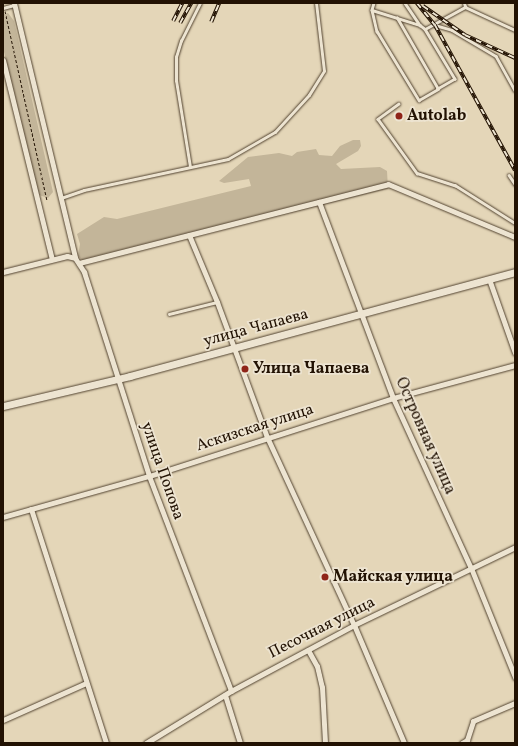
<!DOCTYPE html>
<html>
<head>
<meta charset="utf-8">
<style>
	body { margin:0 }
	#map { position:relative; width:518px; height:746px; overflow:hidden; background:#e4d6b8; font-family:Vollkorn,serif }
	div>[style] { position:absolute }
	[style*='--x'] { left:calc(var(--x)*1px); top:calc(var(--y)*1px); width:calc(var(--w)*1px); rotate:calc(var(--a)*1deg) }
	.green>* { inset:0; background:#c3b599 }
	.path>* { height:1px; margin-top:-0.5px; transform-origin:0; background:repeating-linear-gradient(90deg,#221203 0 3px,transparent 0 5px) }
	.roads { filter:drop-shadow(0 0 1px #524330) drop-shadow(0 0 1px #524330) }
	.lane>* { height:2.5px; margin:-1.25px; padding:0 1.25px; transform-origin:1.25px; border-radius:1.25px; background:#ede4d1 }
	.street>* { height:5px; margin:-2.5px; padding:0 2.5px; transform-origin:2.5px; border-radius:2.5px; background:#ede4d1 }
	.secondary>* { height:7px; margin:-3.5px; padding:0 3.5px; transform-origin:3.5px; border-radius:3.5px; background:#ede4d1 }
	.rail>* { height:3.5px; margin-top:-1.75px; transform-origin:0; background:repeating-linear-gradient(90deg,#ede4d1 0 6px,#221203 0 12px); box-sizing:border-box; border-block:1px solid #221203 }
	.dots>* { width:11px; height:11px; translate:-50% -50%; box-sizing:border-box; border:2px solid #ede4d1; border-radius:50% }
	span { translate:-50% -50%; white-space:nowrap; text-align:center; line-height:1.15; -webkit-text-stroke:3.5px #ede4d1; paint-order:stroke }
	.poi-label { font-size:16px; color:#221203; font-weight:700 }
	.left { translate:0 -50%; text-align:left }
	.street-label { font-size:16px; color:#221203 }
	.frame { position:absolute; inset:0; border:4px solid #221203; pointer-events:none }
</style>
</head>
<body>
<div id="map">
	<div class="green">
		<i style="clip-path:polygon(8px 13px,14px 21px,53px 192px,48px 198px,39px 195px,3px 48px,3px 14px)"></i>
		<i style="clip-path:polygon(353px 140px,360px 140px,361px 146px,358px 151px,336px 164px,341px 169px,380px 167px,387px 171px,388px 189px,85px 263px,78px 256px,80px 244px,77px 234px,104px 217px,117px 219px,251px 186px,249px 179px,224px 183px,219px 181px,248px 157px,279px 153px,292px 156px,297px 152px,316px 149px,319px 155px,332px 156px,340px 146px)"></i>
	</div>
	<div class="path">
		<i style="--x:5;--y:11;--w:195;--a:77.5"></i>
	</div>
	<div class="roads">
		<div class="lane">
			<i style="--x:374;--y:3;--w:7;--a:106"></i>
			<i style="--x:372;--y:10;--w:50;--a:17.4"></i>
			<i style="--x:420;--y:25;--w:6;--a:39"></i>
			<i style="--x:425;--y:29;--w:58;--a:59"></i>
			<i style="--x:455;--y:79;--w:20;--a:150"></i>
			<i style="--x:438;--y:89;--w:82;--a:-120"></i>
			<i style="--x:405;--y:3;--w:27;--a:56"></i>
			<i style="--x:465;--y:7;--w:55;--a:24.7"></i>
			<i style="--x:3;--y:8;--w:11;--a:-15"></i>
			<i style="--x:372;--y:10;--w:22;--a:77"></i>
			<i style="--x:377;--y:31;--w:81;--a:58.7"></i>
			<i style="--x:419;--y:100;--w:22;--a:-30"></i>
			<i style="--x:435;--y:25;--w:18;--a:16"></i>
			<i style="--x:452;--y:30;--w:51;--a:30.6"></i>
			<i style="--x:496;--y:56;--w:39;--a:61"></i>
			<i style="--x:425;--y:29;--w:46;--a:-28.8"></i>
			<i style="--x:465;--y:7;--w:4;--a:-104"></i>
			<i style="--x:399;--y:104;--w:26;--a:144"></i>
			<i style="--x:378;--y:119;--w:67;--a:54.2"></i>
			<i style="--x:417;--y:173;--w:40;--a:18"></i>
			<i style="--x:455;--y:185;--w:71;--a:32.3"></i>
			<i style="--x:190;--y:167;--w:87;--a:-99.2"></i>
			<i style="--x:176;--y:81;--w:24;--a:-90"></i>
			<i style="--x:176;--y:57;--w:17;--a:-73"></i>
			<i style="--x:181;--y:41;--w:42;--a:-63.4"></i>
			<i style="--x:509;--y:175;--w:11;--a:56"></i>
			<i style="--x:61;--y:198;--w:24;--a:-19"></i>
			<i style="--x:84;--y:190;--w:147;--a:-12.1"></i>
			<i style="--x:228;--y:159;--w:54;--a:-29.9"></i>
			<i style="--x:275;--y:132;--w:50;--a:-47.4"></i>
			<i style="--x:309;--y:95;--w:28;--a:-58"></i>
			<i style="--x:324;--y:71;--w:68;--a:-96.7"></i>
			<i style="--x:169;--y:314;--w:49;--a:-14"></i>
		</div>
		<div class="street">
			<i style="--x:14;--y:3;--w:262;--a:76.5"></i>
			<i style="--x:75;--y:258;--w:17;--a:57"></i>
			<i style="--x:84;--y:272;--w:214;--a:72.3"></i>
			<i style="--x:149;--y:476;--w:230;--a:69.1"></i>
			<i style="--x:3;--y:60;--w:205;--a:76.2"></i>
			<i style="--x:319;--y:202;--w:210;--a:69.3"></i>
			<i style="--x:393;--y:398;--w:187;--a:65.4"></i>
			<i style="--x:471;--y:568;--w:118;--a:68"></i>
			<i style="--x:189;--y:235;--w:73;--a:67.3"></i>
			<i style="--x:217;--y:302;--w:144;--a:69.7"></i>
			<i style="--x:267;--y:437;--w:207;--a:65.2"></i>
			<i style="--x:354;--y:625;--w:128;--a:67"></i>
			<i style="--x:79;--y:263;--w:319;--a:-14.3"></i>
			<i style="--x:388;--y:184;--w:138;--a:22.7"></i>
			<i style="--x:3;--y:272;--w:66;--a:-14"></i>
			<i style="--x:67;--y:256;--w:8;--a:14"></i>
			<i style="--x:489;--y:279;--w:78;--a:70.6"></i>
			<i style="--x:31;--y:509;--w:246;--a:72.2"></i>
			<i style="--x:3;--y:517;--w:152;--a:-15.7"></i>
			<i style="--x:149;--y:476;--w:256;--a:-17.7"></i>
			<i style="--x:393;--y:398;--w:126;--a:-15.1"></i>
			<i style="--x:308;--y:650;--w:18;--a:61"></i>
			<i style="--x:317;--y:666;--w:22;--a:77"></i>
			<i style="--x:322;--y:687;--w:56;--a:86.9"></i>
			<i style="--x:225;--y:695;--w:50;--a:72.6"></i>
			<i style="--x:3;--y:720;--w:91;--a:-24"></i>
			<i style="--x:146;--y:743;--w:100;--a:-31.5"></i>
			<i style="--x:231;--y:691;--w:140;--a:-28.2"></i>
			<i style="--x:354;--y:625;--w:179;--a:-25.8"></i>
			<i style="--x:462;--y:743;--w:6;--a:-31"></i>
			<i style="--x:467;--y:740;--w:20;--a:-72"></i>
			<i style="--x:473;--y:721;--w:46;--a:-23.2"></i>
		</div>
		<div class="secondary">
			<i style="--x:3;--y:406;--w:130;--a:-13.3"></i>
			<i style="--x:130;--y:376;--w:399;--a:-15.1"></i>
		</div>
	</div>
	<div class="rail">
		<i style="--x:417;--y:3;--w:28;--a:51"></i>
		<i style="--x:435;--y:25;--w:166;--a:61.1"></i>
		<i style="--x:423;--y:6;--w:51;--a:34.6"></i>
		<i style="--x:465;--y:35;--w:55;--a:24.7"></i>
		<i style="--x:173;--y:21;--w:20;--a:-63"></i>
		<i style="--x:211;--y:22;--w:21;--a:-67"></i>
		<i style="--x:180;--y:23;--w:23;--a:-61"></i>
	</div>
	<div class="dots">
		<i style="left:399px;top:116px;background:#8f2418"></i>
		<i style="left:245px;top:369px;background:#8f2418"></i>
		<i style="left:325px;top:577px;background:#8f2418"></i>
	</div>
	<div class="poi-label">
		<span class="left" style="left:407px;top:116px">Autolab</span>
		<span class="left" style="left:253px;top:369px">Улица Чапаева</span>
		<span class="left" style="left:333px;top:577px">Майская улица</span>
	</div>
	<div class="street-label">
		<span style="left:256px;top:328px;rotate:-15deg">улица Чапаева</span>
		<span style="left:255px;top:428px;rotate:-18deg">Аскизская улица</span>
		<span style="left:425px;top:436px;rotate:66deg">Островная улица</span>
		<span style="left:162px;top:471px;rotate:71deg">улица Попова</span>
		<span style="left:322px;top:628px;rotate:-27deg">Песочная улица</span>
	</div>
	<div class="frame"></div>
</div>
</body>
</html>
